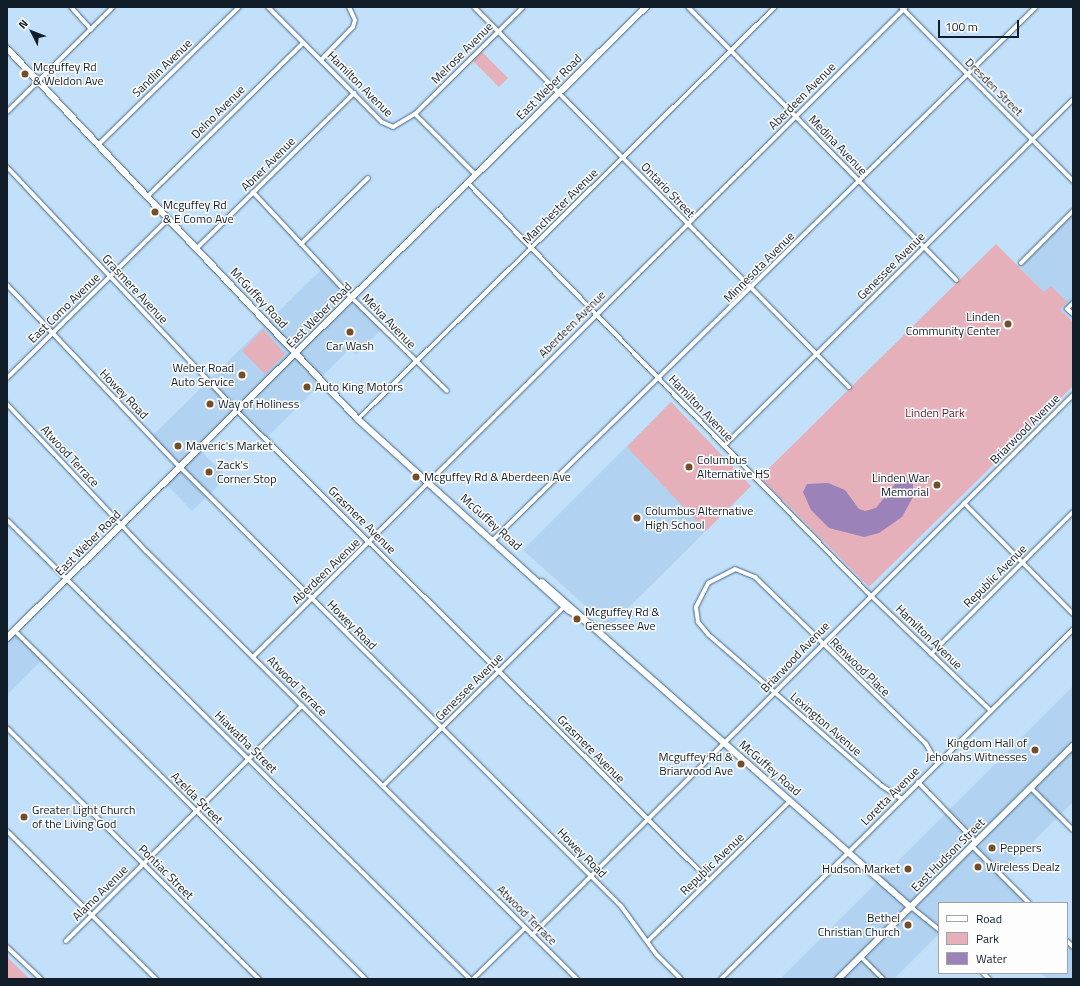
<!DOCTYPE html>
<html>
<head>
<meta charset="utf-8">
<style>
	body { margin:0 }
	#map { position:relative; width:1080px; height:986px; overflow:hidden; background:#c3e0fa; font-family:"Titillium Web",sans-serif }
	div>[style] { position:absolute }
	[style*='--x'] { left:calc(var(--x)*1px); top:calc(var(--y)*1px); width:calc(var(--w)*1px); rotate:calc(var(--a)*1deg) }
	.built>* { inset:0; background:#b1d2f0 }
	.green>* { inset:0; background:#e5b0ba }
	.water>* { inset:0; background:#9b82b8 }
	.roads { filter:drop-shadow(0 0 1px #456581) drop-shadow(0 0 1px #456581) }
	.minor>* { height:4px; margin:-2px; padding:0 2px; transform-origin:2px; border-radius:2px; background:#fff }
	.tertiary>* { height:5.5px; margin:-2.75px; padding:0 2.75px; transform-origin:2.75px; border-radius:2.75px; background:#fff }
	.secondary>* { height:6px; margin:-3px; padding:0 3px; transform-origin:3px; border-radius:3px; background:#fff }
	.dots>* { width:11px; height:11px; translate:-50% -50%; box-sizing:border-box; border:2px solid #fdfdfd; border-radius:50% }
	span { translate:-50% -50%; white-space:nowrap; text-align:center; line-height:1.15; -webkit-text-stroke:3px #fdfdfd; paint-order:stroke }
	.street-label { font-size:12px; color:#111e2a }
	.poi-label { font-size:12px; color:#111e2a }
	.left { translate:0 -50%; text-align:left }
	.right { translate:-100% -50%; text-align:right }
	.park-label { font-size:12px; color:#64142f }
	.frame { position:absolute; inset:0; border:8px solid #111e2a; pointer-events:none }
	.legend { position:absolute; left:938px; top:902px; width:130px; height:72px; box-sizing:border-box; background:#fdfdfd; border:1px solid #9fa4a9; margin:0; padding:5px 7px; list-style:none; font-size:12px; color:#111e2a }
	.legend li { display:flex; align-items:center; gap:8px; height:20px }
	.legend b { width:20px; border:1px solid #9fa4a9 }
	.north { position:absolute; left:12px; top:12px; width:40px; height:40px; -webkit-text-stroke:3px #fdfdfd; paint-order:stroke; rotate:312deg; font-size:11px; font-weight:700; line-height:16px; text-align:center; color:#111e2a }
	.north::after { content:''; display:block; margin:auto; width:14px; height:18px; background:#111e2a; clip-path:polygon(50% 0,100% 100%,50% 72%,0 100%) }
	.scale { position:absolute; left:938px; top:20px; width:81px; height:18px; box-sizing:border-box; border:2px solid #111e2a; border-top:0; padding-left:5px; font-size:12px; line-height:14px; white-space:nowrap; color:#111e2a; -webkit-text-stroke:3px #fdfdfd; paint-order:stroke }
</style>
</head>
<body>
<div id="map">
	<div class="built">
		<i style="clip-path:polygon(1073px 209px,1073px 303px,1063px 312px,1017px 264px)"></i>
		<i style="clip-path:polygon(324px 267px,383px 328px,356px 355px,350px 349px,320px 378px,323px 382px,265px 439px,238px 411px,199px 449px,227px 477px,192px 511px,165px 483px,181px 468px,151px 437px)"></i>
		<i style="clip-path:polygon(671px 402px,751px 486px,609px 627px,523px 550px)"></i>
		<i style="clip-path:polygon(16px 630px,43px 659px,7px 695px,7px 632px,10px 635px)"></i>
		<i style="clip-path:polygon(1073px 686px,1073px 802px,1000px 874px,1029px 903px,939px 903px,939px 934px,894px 979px,780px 979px)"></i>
		<i style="clip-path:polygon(1067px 941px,1073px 947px,1073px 979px,1047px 979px,1041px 973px,1067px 973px)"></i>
	</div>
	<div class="green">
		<i style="clip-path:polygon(482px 52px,508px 78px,499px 87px,473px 61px)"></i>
		<i style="clip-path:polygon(996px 244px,1044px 292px,1051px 286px,1067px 302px,1060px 309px,1073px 322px,1073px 386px,869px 587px,760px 477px)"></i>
		<i style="clip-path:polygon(263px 329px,285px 354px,265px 374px,242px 351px)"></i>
		<i style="clip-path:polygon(671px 402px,751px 486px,706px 531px,627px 447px)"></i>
		<i style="clip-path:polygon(7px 956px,10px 960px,30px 979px,7px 979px)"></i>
	</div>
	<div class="water">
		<i style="clip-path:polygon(909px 481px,913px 482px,913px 497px,902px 517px,879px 533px,864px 537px,829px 528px,811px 510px,803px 492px,807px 484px,828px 483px,845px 490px,859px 509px,865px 511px,876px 508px,895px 484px)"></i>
	</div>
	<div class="roads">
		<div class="minor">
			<i style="--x:71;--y:7;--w:30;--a:48"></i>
			<i style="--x:268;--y:7;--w:162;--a:45.3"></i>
			<i style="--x:382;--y:122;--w:12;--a:24"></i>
			<i style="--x:393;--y:127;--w:26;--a:-31"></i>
			<i style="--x:415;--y:114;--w:152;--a:-44.7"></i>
			<i style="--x:474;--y:7;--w:534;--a:45.38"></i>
			<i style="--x:688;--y:7;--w:383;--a:45.5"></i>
			<i style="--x:901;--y:7;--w:245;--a:45.3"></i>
			<i style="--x:321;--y:60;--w:46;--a:-45.9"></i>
			<i style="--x:353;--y:27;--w:7;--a:-74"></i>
			<i style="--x:355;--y:20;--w:14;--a:-115"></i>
			<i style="--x:7;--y:112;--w:149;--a:-44.7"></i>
			<i style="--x:415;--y:114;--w:86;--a:45"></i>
			<i style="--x:99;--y:144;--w:196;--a:-44.4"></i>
			<i style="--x:7;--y:167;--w:335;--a:46.7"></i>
			<i style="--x:237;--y:411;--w:665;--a:44.82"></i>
			<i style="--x:468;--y:183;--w:570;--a:45.71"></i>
			<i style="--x:866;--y:591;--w:172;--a:43.8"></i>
			<i style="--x:253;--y:192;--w:144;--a:47"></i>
			<i style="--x:351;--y:297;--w:134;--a:44.4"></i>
			<i style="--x:148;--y:196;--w:218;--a:-44.6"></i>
			<i style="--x:301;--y:244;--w:94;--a:-44.6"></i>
			<i style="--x:197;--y:248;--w:221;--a:-44.6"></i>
			<i style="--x:1021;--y:263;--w:74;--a:-45"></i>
			<i style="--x:7;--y:285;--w:251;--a:46.5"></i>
			<i style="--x:180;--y:467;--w:622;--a:44.87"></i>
			<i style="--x:621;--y:906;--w:59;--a:53.9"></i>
			<i style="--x:656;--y:954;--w:35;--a:45"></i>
			<i style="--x:1073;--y:303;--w:8;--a:135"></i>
			<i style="--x:1067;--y:309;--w:8;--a:40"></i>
			<i style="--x:7;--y:378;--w:226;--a:-44.6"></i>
			<i style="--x:7;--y:404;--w:202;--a:46.6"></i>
			<i style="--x:146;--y:551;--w:607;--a:44.8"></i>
			<i style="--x:358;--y:419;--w:586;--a:-44.65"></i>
			<i style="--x:724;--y:446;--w:491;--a:-44.8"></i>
			<i style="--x:964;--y:503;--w:156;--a:45.5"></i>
			<i style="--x:7;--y:520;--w:652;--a:44.75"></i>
			<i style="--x:494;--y:539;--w:759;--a:-44.47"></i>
			<i style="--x:15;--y:631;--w:494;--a:44.8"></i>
			<i style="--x:931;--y:654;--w:201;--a:-45"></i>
			<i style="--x:253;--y:657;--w:921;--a:-44.87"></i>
			<i style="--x:7;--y:728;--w:356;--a:44.9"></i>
			<i style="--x:918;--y:782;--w:83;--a:46"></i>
			<i style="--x:383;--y:786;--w:257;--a:-44.7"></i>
			<i style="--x:1031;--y:788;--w:59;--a:45"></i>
			<i style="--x:902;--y:799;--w:24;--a:-147"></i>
			<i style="--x:882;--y:786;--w:231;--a:-138.9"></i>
			<i style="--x:708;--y:634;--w:16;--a:-130"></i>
			<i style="--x:698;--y:622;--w:15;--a:-98"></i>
			<i style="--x:696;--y:607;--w:27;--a:-63"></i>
			<i style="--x:708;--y:583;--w:30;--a:-27"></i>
			<i style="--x:735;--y:569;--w:22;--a:22"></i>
			<i style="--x:755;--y:577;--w:239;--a:44.3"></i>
			<i style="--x:926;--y:744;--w:22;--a:60"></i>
			<i style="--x:7;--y:831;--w:210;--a:44.8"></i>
			<i style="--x:972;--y:846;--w:81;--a:45"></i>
			<i style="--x:911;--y:907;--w:36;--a:39"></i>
			<i style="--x:532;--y:935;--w:764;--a:-44.95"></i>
			<i style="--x:66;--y:941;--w:333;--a:-44.9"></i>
			<i style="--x:648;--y:941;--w:199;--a:-44.6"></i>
			<i style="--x:1067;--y:941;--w:8;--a:45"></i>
			<i style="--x:7;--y:947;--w:47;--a:43.3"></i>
			<i style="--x:861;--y:957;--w:31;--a:45"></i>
			<i style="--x:983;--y:973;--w:8;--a:45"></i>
			<i style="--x:473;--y:979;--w:73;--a:-44.4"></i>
			<i style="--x:721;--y:979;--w:496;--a:-44.8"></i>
		</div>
		<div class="tertiary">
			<i style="--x:7;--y:48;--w:511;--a:46.59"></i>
			<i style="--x:358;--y:419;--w:285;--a:42.2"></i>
			<i style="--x:569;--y:610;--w:22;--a:34"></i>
			<i style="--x:542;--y:582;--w:492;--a:41.4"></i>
			<i style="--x:7;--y:638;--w:898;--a:-44.64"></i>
		</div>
		<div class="secondary">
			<i style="--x:838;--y:979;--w:331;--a:-44.8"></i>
		</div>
	</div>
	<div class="dots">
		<i style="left:25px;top:74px;background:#734f29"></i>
		<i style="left:155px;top:212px;background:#734f29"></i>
		<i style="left:1008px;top:324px;background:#734f29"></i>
		<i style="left:350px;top:332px;background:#734f29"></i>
		<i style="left:242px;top:375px;background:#734f29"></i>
		<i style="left:307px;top:387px;background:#734f29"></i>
		<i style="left:210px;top:404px;background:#734f29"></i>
		<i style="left:178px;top:446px;background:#734f29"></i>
		<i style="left:689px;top:467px;background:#734f29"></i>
		<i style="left:209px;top:472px;background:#734f29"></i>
		<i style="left:416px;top:477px;background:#734f29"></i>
		<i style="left:937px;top:485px;background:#734f29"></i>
		<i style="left:637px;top:518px;background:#734f29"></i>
		<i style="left:577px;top:619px;background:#734f29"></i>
		<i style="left:1035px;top:750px;background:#734f29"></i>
		<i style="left:741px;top:764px;background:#734f29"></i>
		<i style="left:24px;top:817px;background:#734f29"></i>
		<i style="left:992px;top:848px;background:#734f29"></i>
		<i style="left:978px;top:867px;background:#734f29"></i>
		<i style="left:908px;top:869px;background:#734f29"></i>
		<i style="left:908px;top:925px;background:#734f29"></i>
	</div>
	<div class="street-label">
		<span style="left:462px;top:53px;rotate:-45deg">Melrose Avenue</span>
		<span style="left:162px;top:68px;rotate:-44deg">Sandlin Avenue</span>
		<span style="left:360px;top:84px;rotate:45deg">Hamilton Avenue</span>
		<span style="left:549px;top:87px;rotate:-45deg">East Weber Road</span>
		<span style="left:994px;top:87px;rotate:45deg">Dresden Street</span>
		<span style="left:802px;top:96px;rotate:-45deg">Aberdeen Avenue</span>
		<span style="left:218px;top:112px;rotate:-45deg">Delno Avenue</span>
		<span style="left:838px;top:145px;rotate:46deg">Medina Avenue</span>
		<span style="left:268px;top:164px;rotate:-45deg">Abner Avenue</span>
		<span style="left:668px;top:190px;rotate:46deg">Ontario Street</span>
		<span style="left:560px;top:206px;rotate:-45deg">Manchester Avenue</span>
		<span style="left:891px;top:266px;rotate:-45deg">Genessee Avenue</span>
		<span style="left:759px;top:267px;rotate:-45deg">Minnesota Avenue</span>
		<span style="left:135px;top:289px;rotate:47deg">Grasmere Avenue</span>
		<span style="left:259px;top:298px;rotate:47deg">McGuffey Road</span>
		<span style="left:64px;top:308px;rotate:-44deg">East Como Avenue</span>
		<span style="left:319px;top:315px;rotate:-45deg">East Weber Road</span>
		<span style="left:389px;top:321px;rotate:46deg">Melva Avenue</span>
		<span style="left:572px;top:324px;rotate:-45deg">Aberdeen Avenue</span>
		<span style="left:124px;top:394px;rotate:46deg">Howey Road</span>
		<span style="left:701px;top:408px;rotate:46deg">Hamilton Avenue</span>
		<span style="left:1025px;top:429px;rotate:-45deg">Briarwood Avenue</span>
		<span style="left:70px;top:456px;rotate:47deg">Atwood Terrace</span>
		<span style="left:362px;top:520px;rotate:45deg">Grasmere Avenue</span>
		<span style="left:491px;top:522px;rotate:42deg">McGuffey Road</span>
		<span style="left:88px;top:543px;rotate:-45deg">East Weber Road</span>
		<span style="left:326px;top:571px;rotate:-44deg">Aberdeen Avenue</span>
		<span style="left:995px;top:576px;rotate:-45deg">Republic Avenue</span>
		<span style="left:352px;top:625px;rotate:45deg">Howey Road</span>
		<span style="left:929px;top:637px;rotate:44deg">Hamilton Avenue</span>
		<span style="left:795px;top:657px;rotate:-46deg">Briarwood Avenue</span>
		<span style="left:860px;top:667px;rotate:44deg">Renwood Place</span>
		<span style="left:297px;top:686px;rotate:45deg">Atwood Terrace</span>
		<span style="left:469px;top:687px;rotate:-45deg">Genessee Avenue</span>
		<span style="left:826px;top:724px;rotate:41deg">Lexington Avenue</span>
		<span style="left:246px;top:742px;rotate:45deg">Hiawatha Street</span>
		<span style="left:591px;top:749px;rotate:45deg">Grasmere Avenue</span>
		<span style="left:770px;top:768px;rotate:41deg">McGuffey Road</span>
		<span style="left:890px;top:796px;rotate:-45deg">Loretta Avenue</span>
		<span style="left:197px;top:798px;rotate:45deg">Azelda Street</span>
		<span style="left:582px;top:853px;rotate:45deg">Howey Road</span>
		<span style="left:948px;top:855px;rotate:-45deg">East Hudson Street</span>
		<span style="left:712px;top:864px;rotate:-44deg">Republic Avenue</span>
		<span style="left:166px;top:872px;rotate:45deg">Pontiac Street</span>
		<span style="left:100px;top:893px;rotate:-45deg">Alamo Avenue</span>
		<span style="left:527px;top:915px;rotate:45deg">Atwood Terrace</span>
	</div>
	<div class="poi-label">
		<span class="left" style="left:33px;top:74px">Mcguffey Rd<br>&amp; Weldon Ave</span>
		<span class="left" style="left:163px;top:212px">Mcguffey Rd<br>&amp; E Como Ave</span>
		<span class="right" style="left:1000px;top:324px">Linden<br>Community Center</span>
		<span style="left:350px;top:346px">Car Wash</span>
		<span class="right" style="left:234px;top:375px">Weber Road<br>Auto Service</span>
		<span class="left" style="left:315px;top:387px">Auto King Motors</span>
		<span class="left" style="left:218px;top:404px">Way of Holiness</span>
		<span class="left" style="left:186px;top:446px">Maveric's Market</span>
		<span class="left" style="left:697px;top:467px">Columbus<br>Alternative HS</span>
		<span class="left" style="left:217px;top:472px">Zack's<br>Corner Stop</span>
		<span class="left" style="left:424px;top:477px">Mcguffey Rd &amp; Aberdeen Ave</span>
		<span class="right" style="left:929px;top:485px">Linden War<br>Memorial</span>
		<span class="left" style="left:645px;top:518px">Columbus Alternative<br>High School</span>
		<span class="left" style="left:585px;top:619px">Mcguffey Rd &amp;<br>Genessee Ave</span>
		<span class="right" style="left:1027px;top:750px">Kingdom Hall of<br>Jehovahs Witnesses</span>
		<span class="right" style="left:733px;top:764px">Mcguffey Rd &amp;<br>Briarwood Ave</span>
		<span class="left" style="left:32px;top:817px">Greater Light Church<br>of the Living God</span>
		<span class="left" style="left:1000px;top:848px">Peppers</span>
		<span class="left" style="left:986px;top:867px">Wireless Dealz</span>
		<span class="right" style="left:900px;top:869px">Hudson Market</span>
		<span class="right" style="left:900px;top:925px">Bethel<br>Christian Church</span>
	</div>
	<div class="park-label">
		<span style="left:935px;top:413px">Linden Park</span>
	</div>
	<div class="frame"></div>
	<ul class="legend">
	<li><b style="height:5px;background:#fff"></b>Road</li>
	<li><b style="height:11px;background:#e5b0ba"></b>Park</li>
	<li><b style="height:11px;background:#9b82b8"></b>Water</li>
	</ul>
	<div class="north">N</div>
	<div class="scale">100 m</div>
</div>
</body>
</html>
